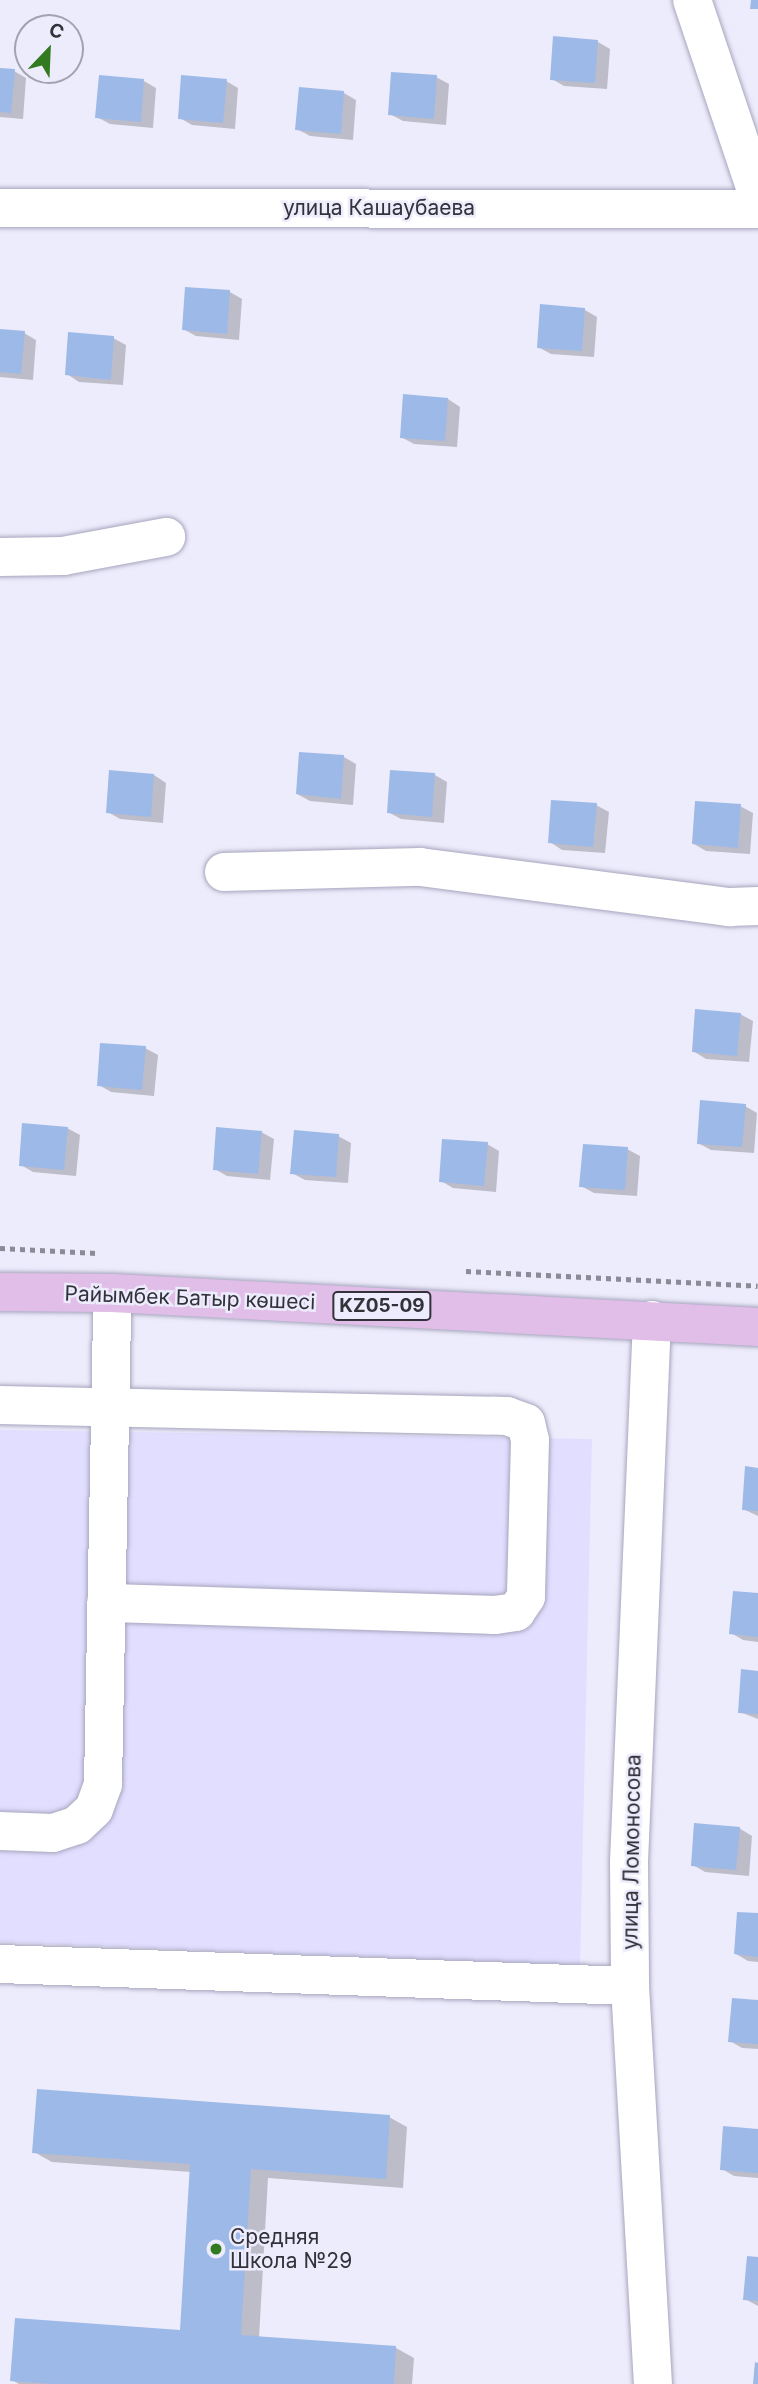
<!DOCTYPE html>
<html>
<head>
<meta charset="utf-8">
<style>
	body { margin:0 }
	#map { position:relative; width:758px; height:2384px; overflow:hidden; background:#edecfc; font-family:Inter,sans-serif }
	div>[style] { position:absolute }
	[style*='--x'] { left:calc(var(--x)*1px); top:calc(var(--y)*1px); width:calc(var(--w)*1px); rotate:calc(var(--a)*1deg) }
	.built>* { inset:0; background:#e1deff }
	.shadow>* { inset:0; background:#0003 }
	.building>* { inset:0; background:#9db9e7 }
	.path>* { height:4.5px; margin-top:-2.25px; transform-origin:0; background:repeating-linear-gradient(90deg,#8b8a97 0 5px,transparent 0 10px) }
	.roads { filter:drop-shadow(0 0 2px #a7a5bd) drop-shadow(0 0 2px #a7a5bd) }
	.minor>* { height:38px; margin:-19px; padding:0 19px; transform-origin:19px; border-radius:19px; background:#fff }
	.major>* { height:38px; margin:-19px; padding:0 19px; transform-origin:19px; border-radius:19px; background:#e1bee8 }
	.dots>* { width:19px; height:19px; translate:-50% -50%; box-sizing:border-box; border:4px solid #edecfc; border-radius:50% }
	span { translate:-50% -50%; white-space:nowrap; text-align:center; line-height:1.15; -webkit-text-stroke:5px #edecfc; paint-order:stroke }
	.shield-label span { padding:2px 5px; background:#edecfc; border:2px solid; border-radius:5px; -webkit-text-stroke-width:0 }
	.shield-label { font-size:19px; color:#33323b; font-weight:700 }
	.street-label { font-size:21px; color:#33323b }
	.poi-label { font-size:21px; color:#33323b }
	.left { translate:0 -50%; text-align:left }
	.north { position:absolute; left:14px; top:14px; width:70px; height:70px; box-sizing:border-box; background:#edecfc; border:2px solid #a3a2af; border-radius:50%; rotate:23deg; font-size:19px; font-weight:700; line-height:28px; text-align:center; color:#33323b }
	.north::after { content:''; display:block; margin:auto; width:24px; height:32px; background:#317a1f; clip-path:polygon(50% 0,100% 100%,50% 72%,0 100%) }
</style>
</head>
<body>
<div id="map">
	<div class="built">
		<i style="clip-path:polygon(0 1430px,592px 1439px,580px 1966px,0 1942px)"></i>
	</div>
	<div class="shadow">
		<i style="clip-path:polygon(598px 42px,610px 49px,607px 89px,564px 86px,552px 79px)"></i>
		<i style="clip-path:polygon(0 70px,14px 71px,26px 78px,23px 119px,0 117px)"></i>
		<i style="clip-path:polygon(100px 77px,144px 81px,156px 88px,153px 128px,110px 124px,97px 117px)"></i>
		<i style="clip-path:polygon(436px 77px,449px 84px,446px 125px,403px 121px,390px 114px)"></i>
		<i style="clip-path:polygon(226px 81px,238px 88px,235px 129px,192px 125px,180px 118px)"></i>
		<i style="clip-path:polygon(344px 93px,356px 100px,353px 140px,310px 136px,297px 129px)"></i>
		<i style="clip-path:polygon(230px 292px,242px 299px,239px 340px,196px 336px,183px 329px)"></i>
		<i style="clip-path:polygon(585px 310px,597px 317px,594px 357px,551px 354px,538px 347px)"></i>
		<i style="clip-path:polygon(0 331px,24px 333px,36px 340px,33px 380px,0 377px)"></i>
		<i style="clip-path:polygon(113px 338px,126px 345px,123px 385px,79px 382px,67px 374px)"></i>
		<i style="clip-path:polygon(448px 399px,460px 407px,457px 447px,414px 444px,401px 437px)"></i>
		<i style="clip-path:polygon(344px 757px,356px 764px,353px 805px,310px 801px,297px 794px)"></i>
		<i style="clip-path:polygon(154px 775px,166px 783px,163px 823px,120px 819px,108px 812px)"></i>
		<i style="clip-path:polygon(435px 775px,447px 782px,444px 823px,401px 819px,388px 812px)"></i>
		<i style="clip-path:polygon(596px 805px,609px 812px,605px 853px,562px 850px,550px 842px)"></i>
		<i style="clip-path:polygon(740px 806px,753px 813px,750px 854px,706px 851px,694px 844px)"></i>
		<i style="clip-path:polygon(740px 1014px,753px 1021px,749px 1062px,706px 1059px,693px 1051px)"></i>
		<i style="clip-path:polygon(145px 1048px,158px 1055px,154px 1096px,111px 1092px,99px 1085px)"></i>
		<i style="clip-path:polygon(745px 1106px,757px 1113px,754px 1153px,711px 1150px,698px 1143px)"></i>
		<i style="clip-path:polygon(67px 1128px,80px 1135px,76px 1176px,33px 1172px,21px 1165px)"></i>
		<i style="clip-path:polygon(261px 1132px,274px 1139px,270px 1180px,227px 1176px,215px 1169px)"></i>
		<i style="clip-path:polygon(338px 1136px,351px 1143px,348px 1183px,305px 1180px,292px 1173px)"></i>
		<i style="clip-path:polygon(487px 1144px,499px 1151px,496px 1192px,453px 1188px,441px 1181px)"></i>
		<i style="clip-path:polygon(627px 1149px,640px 1156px,637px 1196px,594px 1193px,581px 1186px)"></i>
		<i style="clip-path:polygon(758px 1469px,758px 1516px,743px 1509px)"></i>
		<i style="clip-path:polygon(758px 1595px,758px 1642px,743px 1640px,731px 1633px)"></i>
		<i style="clip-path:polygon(758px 1672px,758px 1719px,740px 1712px)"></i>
		<i style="clip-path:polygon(739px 1828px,752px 1836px,749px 1876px,705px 1872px,693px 1865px)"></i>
		<i style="clip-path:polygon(758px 1915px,758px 1962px,748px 1961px,736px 1954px)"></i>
		<i style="clip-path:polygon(758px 2002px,758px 2049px,742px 2048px,730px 2041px)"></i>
		<i style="clip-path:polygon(389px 2117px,407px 2127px,403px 2188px,268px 2178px,259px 2338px,396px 2348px,414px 2358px,412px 2384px,19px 2384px,12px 2380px,182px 2332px,191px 2172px,52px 2162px,34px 2152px)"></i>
		<i style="clip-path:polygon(758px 2131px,758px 2178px,734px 2176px,722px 2169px)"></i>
		<i style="clip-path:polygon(758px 2259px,758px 2306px,745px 2299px)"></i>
	</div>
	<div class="building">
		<i style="clip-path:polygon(751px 0,758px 0,758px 9px,750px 9px)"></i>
		<i style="clip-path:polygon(553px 36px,598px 40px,595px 83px,550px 80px)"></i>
		<i style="clip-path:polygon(0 68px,15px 69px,11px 113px,0 112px)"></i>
		<i style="clip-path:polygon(391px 72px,437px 75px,434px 119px,388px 115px)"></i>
		<i style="clip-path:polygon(99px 75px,144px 79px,141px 122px,95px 118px)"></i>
		<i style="clip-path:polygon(181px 75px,227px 79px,223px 123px,178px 119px)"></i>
		<i style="clip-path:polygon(299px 87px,344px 91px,341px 134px,295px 130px)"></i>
		<i style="clip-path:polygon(185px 287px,230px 290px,227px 334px,182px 330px)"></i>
		<i style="clip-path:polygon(540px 304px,585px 308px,582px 351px,537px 348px)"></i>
		<i style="clip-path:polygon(0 329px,25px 331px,21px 374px,0 372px)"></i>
		<i style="clip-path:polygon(68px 332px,114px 336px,111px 380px,65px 375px)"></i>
		<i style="clip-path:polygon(403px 394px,448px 398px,445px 441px,400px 438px)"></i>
		<i style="clip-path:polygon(299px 752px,344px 755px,341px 799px,296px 794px)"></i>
		<i style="clip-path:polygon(109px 770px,154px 774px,151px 817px,106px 813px)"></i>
		<i style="clip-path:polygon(390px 770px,435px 773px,432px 817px,387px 813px)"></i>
		<i style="clip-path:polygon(551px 800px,597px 803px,593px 847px,548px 843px)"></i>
		<i style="clip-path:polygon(695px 801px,741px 804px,738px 848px,692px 844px)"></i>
		<i style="clip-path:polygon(695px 1009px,741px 1013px,737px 1056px,692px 1052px)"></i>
		<i style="clip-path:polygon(100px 1043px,146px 1046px,142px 1090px,97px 1086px)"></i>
		<i style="clip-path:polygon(700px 1100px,746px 1104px,742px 1147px,697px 1144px)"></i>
		<i style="clip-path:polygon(22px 1123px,68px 1127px,64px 1170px,19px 1166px)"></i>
		<i style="clip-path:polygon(216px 1127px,262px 1131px,258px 1174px,213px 1170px)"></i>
		<i style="clip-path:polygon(294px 1130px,339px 1134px,336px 1177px,290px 1174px)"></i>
		<i style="clip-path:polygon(442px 1139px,488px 1142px,484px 1186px,439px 1182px)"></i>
		<i style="clip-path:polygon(583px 1144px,628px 1147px,625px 1190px,579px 1187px)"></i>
		<i style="clip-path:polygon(745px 1466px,758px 1468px,758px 1511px,742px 1510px)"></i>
		<i style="clip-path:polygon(733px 1591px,758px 1593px,758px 1637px,729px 1634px)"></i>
		<i style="clip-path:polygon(741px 1669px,758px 1671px,758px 1714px,738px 1713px)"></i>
		<i style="clip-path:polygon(694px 1823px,740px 1827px,736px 1870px,691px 1866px)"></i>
		<i style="clip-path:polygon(737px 1912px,758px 1913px,758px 1957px,734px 1954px)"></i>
		<i style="clip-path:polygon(732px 1998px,758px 2000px,758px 2044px,728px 2042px)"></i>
		<i style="clip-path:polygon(37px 2089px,390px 2115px,386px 2179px,251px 2169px,241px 2335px,396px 2346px,394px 2384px,53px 2384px,10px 2381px,15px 2318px,180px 2330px,190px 2164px,32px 2153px)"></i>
		<i style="clip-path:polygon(723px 2126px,758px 2129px,758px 2173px,720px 2170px)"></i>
		<i style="clip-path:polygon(747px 2256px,758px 2257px,758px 2301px,743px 2300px)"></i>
		<i style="clip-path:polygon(755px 2362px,758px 2363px,758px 2384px,753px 2384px)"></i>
	</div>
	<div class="path">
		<i style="--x:0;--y:1248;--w:97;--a:3"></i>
		<i style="--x:466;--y:1271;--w:292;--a:2.9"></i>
	</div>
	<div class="roads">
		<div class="minor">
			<i style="--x:692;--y:0;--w:207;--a:71.4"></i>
			<i style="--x:0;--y:208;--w:758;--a:0.08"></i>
			<i style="--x:0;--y:557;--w:63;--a:-0.9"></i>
			<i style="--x:63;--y:556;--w:105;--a:-10.5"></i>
			<i style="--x:224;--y:872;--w:196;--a:-1.5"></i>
			<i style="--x:420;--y:867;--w:313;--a:7.4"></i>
			<i style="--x:730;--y:907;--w:28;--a:-2"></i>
			<i style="--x:652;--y:1320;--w:542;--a:92.43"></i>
			<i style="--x:629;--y:1862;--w:124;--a:89.5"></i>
			<i style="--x:630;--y:1986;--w:399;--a:86.7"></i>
			<i style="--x:0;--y:1405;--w:507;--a:1.24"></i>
			<i style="--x:507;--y:1416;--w:20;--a:20"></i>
			<i style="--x:526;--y:1423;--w:17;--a:77"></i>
			<i style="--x:530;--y:1440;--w:157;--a:91.5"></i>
			<i style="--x:526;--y:1597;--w:18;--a:124"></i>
			<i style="--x:516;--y:1612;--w:22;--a:172"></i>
			<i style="--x:494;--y:1615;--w:388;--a:-178.2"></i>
			<i style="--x:0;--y:1831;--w:53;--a:2.2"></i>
			<i style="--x:53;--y:1833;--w:25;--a:-18"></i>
			<i style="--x:77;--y:1825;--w:23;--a:-43"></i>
			<i style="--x:94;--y:1809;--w:27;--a:-70"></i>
			<i style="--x:103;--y:1784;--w:491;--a:-88.9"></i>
			<i style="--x:0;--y:1964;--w:630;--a:2"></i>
		</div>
		<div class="major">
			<i style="--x:0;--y:1292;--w:112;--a:0.5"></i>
			<i style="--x:112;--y:1293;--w:647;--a:3.01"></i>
		</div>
	</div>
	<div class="dots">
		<i style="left:216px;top:2249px;background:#317a1f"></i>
	</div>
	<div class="shield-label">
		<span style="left:382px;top:1306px">KZ05-09</span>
	</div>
	<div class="street-label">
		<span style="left:379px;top:208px">улица Кашаубаева</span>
		<span style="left:190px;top:1298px;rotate:2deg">Райымбек Батыр көшесі</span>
		<span style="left:632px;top:1852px;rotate:-89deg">улица Ломоносова</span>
	</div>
	<div class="poi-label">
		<span class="left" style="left:230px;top:2249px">Средняя<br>Школа №29</span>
	</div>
	<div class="north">С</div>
</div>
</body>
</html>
